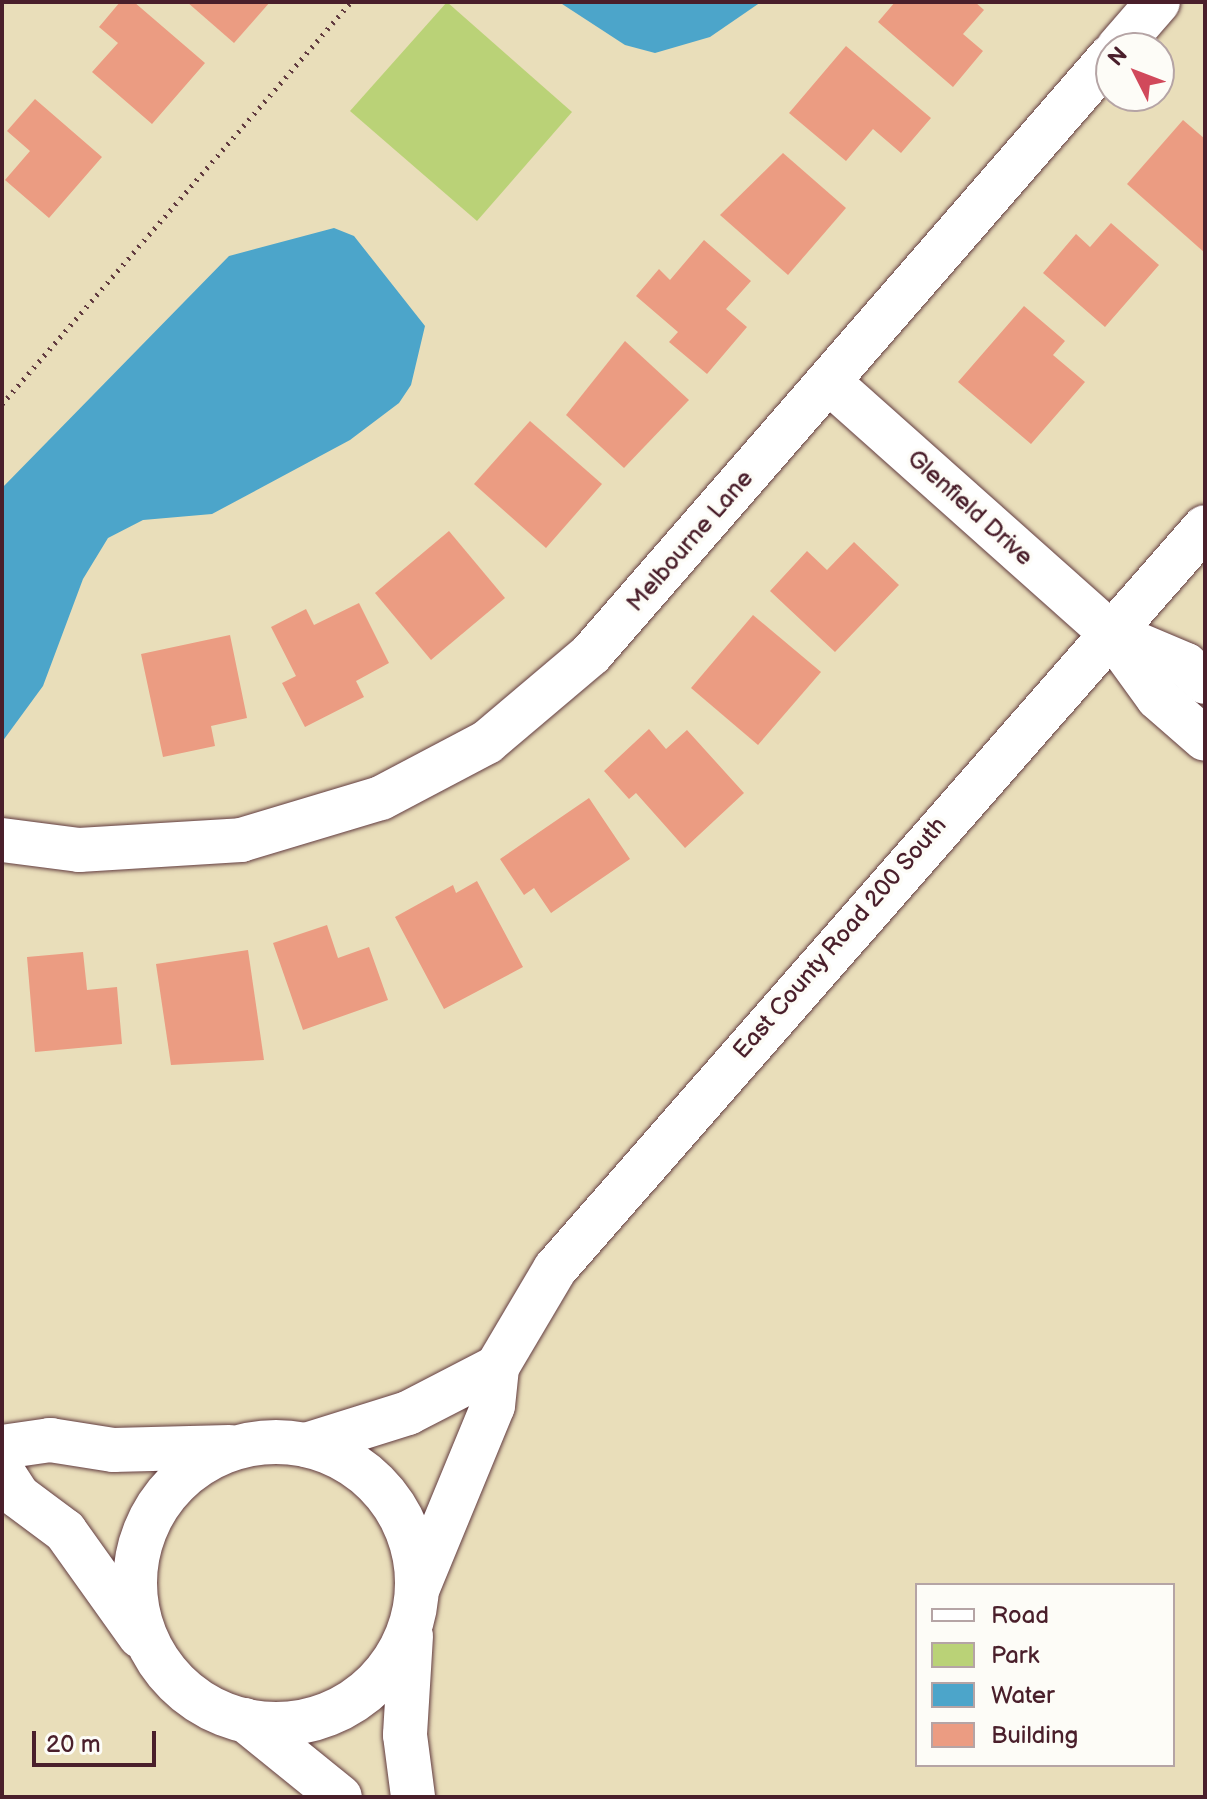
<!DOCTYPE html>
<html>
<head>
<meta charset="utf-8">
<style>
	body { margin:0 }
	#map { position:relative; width:1207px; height:1799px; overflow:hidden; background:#e9deba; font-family:"Balsamiq Sans",sans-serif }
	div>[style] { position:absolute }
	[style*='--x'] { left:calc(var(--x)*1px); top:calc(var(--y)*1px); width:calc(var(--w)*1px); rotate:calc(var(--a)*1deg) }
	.green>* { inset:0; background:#bad277 }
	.water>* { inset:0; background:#4ca5ca }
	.building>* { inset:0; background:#eb9c82 }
	.path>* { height:5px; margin-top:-2.5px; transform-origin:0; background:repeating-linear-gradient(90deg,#623c40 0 2px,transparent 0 8px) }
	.roads { filter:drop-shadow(0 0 2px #623c40) drop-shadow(0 0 2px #623c40) }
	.minor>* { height:44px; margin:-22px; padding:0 22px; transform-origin:22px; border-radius:22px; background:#fff }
	.tertiary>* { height:44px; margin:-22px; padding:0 22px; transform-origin:22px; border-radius:22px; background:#fff }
	.primary>* { height:44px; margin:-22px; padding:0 22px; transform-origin:22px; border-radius:22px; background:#fff }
	.primary>.ring { margin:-22px; padding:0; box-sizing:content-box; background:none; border:44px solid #fff; border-radius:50% }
	span { translate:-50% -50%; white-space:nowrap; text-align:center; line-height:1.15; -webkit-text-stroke:7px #fdfcf7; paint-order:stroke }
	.street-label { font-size:24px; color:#4a1f2b }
	.frame { position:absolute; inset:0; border:4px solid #4a1f2b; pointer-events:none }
	.legend { position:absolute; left:915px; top:1583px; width:260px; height:184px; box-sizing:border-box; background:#fdfcf7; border:2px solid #b5a4a5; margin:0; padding:10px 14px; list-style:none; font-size:24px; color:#4a1f2b }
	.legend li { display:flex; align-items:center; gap:16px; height:40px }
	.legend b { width:40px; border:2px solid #b5a4a5 }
	.north { position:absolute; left:1095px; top:32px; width:80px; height:80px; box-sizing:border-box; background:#fdfcf7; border:2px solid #b5a4a5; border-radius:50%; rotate:312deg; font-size:22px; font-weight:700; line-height:32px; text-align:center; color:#4a1f2b }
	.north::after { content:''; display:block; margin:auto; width:28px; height:36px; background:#d1495b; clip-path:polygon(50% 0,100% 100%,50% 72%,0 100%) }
	.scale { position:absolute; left:32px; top:1731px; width:124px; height:36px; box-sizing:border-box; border:4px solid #4a1f2b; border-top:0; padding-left:10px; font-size:24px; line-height:28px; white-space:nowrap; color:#4a1f2b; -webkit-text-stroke:6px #fdfcf7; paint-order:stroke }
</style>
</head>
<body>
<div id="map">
	<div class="green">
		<i style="clip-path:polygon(447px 2px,572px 112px,477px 221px,350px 111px)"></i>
	</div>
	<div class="water">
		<i style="clip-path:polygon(559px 2px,761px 2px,710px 37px,655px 53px,625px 45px)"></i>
		<i style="clip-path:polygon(334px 228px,354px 236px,425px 326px,411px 385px,399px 403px,350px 440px,212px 514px,143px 520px,108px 538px,83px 579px,43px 686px,2px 742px,2px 488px,229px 256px)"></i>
	</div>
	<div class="building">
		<i style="clip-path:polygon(120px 2px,134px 2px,205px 63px,152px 124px,92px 72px,118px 43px,99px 27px)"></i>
		<i style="clip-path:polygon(187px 2px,270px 2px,234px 43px)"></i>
		<i style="clip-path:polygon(895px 2px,975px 2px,984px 10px,963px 34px,983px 51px,953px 87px,878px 22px)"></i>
		<i style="clip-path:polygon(846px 46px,931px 118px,901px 153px,873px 129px,846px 161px,789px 113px)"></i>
		<i style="clip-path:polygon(35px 99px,102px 157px,49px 218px,5px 180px,30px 151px,7px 131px)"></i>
		<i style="clip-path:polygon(1183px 120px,1205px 139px,1205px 253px,1127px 184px)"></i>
		<i style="clip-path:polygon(783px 153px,846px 208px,788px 275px,720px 215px)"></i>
		<i style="clip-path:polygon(1111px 223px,1159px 265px,1105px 327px,1043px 273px,1076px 234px,1090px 247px)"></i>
		<i style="clip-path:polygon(704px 240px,751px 281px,726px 309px,747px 327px,707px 374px,669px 342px,678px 332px,636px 296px,659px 269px,670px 280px)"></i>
		<i style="clip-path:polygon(1024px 306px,1065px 341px,1053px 355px,1085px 382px,1031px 444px,958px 382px)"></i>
		<i style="clip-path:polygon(625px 341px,689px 400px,624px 468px,566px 415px)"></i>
		<i style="clip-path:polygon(530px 421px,602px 484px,546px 548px,474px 484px)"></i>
		<i style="clip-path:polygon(449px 531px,505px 598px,431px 660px,375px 593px)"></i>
		<i style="clip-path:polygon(854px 542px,899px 585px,835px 652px,770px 591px,807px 551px,827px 570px)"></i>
		<i style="clip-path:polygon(359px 603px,389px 663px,356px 681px,364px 697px,305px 727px,282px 683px,296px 676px,271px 627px,306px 609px,314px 625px)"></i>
		<i style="clip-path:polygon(753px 615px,821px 672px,758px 745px,691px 688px)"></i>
		<i style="clip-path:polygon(230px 635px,247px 718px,211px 726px,215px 746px,163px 757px,141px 654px)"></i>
		<i style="clip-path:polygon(649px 729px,666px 749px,687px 730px,744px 793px,685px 848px,636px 793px,629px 799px,604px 771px)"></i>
		<i style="clip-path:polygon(589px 798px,630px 859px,551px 913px,534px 888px,524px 895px,500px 859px)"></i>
		<i style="clip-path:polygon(477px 881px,523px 967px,444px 1009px,395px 917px,453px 885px,456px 893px)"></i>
		<i style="clip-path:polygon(327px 925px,338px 958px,369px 947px,388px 1000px,303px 1030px,273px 943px)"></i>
		<i style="clip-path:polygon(248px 950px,264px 1060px,171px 1065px,156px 964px)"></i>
		<i style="clip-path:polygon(83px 952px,87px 990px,117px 987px,122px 1044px,35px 1052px,27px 957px)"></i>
	</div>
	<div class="path">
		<i style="--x:2;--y:404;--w:532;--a:-49.04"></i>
	</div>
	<div class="roads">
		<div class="minor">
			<i style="--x:1118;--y:48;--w:61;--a:-49"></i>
			<i style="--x:829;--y:382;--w:378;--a:41.7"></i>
			<i style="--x:1111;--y:633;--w:80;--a:54.1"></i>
			<i style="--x:1158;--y:698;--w:62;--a:41.1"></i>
			<i style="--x:1113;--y:634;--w:79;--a:23"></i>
			<i style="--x:1186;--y:665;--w:25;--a:42"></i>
			<i style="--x:2;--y:840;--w:78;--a:7.4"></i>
			<i style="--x:79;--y:850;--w:162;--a:-3.5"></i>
			<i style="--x:241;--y:840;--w:146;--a:-16.7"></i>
			<i style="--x:381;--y:798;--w:120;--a:-27.8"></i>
			<i style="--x:487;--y:742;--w:136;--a:-40.2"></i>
			<i style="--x:591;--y:654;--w:792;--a:-48.99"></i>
		</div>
		<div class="tertiary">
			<i style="--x:306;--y:1445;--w:107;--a:-17.4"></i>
			<i style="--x:408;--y:1413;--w:100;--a:-27.3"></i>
			<i style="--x:417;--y:1590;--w:199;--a:-67.6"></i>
			<i style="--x:493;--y:1406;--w:39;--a:-84"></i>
			<i style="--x:497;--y:1367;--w:114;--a:-59.4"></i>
			<i style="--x:555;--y:1269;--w:986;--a:-48.78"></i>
		</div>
		<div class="primary">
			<i class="ring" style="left:135px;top:1442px;width:238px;height:238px"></i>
			<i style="--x:2;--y:1447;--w:49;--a:-8.3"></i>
			<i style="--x:50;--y:1440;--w:64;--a:9"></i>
			<i style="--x:113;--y:1450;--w:116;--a:-1.5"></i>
			<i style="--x:2;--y:1471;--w:30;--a:57"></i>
			<i style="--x:18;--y:1496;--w:59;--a:36.7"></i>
			<i style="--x:65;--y:1531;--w:129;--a:54.5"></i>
			<i style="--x:411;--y:1636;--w:99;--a:93.5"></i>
			<i style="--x:405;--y:1735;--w:63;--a:82.6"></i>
			<i style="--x:245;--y:1720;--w:122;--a:39"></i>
		</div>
	</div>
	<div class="street-label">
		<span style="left:970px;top:508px;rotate:42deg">Glenfield Drive</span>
		<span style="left:690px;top:541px;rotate:-49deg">Melbourne Lane</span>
		<span style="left:840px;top:938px;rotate:-49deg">East County Road 200 South</span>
	</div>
	<div class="frame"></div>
	<ul class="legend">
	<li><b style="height:10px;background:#fff"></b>Road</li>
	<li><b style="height:22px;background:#bad277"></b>Park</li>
	<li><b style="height:22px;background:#4ca5ca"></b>Water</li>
	<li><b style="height:22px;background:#eb9c82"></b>Building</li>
	</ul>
	<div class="north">N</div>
	<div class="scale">20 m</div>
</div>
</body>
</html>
